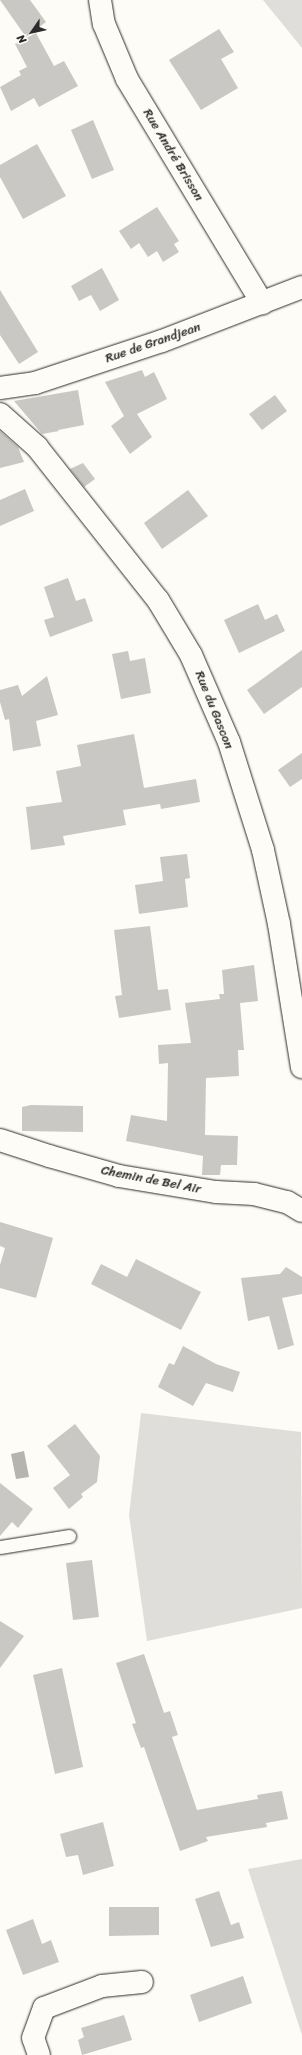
<!DOCTYPE html>
<html>
<head>
<meta charset="utf-8">
<style>
	body { margin:0 }
	#map { position:relative; width:302px; height:2055px; overflow:hidden; background:#fdfcf7; font-family:Sriracha,sans-serif }
	div>[style] { position:absolute }
	[style*='--x'] { left:calc(var(--x)*1px); top:calc(var(--y)*1px); width:calc(var(--w)*1px); rotate:calc(var(--a)*1deg) }
	.green>* { inset:0; background:#dfdeda }
	.water>* { inset:0; background:#b5b4b1 }
	.building>* { inset:0; background:#c9c8c4 }
	.roads { filter:drop-shadow(0 0 1px #2b2b2b) drop-shadow(0 0 1px #2b2b2b) }
	.lane>* { height:13px; margin:-6.5px; padding:0 6.5px; transform-origin:6.5px; border-radius:6.5px; background:#fdfcf7 }
	.street>* { height:22px; margin:-11px; padding:0 11px; transform-origin:11px; border-radius:11px; background:#fdfcf7 }
	.secondary>* { height:22px; margin:-11px; padding:0 11px; transform-origin:11px; border-radius:11px; background:#fdfcf7 }
	span { translate:-50% -50%; white-space:nowrap; text-align:center; line-height:1.15; -webkit-text-stroke:3.5px #fdfcf7; paint-order:stroke }
	.street-label { font-size:13px; color:#2b2b2b }
	.north { position:absolute; left:12px; top:12px; width:40px; height:40px; -webkit-text-stroke:3px #fdfcf7; paint-order:stroke; rotate:236deg; font-size:11px; font-weight:700; line-height:16px; text-align:center; color:#2b2b2b }
	.north::after { content:''; display:block; margin:auto; width:14px; height:18px; background:#2b2b2b; clip-path:polygon(50% 0,100% 100%,50% 72%,0 100%) }
</style>
</head>
<body>
<div id="map">
	<div class="green">
		<i style="clip-path:polygon(263px 0,302px 0,302px 48px)"></i>
		<i style="clip-path:polygon(141px 1413px,301px 1432px,302px 1608px,147px 1641px,129px 1515px)"></i>
		<i style="clip-path:polygon(302px 1859px,302px 2035px,248px 1869px)"></i>
	</div>
	<div class="water">
		<i style="clip-path:polygon(24px 1451px,29px 1477px,16px 1479px,11px 1454px)"></i>
	</div>
	<div class="building">
		<i style="clip-path:polygon(0 0,30px 0,46px 22px,26px 37px)"></i>
		<i style="clip-path:polygon(219px 29px,234px 52px,221px 59px,238px 88px,201px 110px,169px 60px)"></i>
		<i style="clip-path:polygon(36px 33px,54px 66px,64px 61px,78px 86px,39px 107px,34px 98px,11px 111px,0 87px,21px 75px,19px 71px,27px 67px,15px 44px)"></i>
		<i style="clip-path:polygon(93px 120px,114px 170px,92px 179px,71px 130px)"></i>
		<i style="clip-path:polygon(37px 144px,66px 196px,23px 219px,0 177px,0 165px)"></i>
		<i style="clip-path:polygon(157px 207px,179px 241px,174px 244px,179px 252px,163px 262px,157px 251px,148px 257px,139px 243px,131px 249px,119px 231px)"></i>
		<i style="clip-path:polygon(102px 268px,119px 300px,100px 311px,91px 295px,79px 301px,71px 286px)"></i>
		<i style="clip-path:polygon(0 290px,38px 352px,19px 364px,0 335px)"></i>
		<i style="clip-path:polygon(142px 370px,145px 377px,154px 372px,167px 399px,137px 414px,152px 437px,130px 454px,111px 426px,124px 416px,105px 382px)"></i>
		<i style="clip-path:polygon(78px 390px,84px 425px,58px 430px,59px 431px,42px 434px,14px 401px)"></i>
		<i style="clip-path:polygon(275px 395px,287px 411px,262px 430px,249px 414px)"></i>
		<i style="clip-path:polygon(0 431px,18px 447px,24px 462px,0 468px)"></i>
		<i style="clip-path:polygon(83px 463px,95px 479px,84px 487px,70px 469px)"></i>
		<i style="clip-path:polygon(25px 489px,34px 511px,0 526px,0 500px)"></i>
		<i style="clip-path:polygon(188px 490px,208px 516px,162px 549px,144px 523px)"></i>
		<i style="clip-path:polygon(68px 578px,76px 601px,85px 598px,93px 621px,50px 637px,44px 620px,54px 617px,44px 587px)"></i>
		<i style="clip-path:polygon(258px 604px,265px 620px,277px 614px,285px 631px,239px 653px,224px 620px)"></i>
		<i style="clip-path:polygon(302px 650px,302px 687px,264px 714px,247px 690px)"></i>
		<i style="clip-path:polygon(128px 651px,130px 661px,145px 658px,151px 693px,121px 699px,112px 654px)"></i>
		<i style="clip-path:polygon(47px 676px,58px 715px,36px 721px,41px 746px,13px 751px,9px 719px,5px 720px,0 702px,0 690px,18px 685px,22px 696px)"></i>
		<i style="clip-path:polygon(134px 734px,144px 788px,196px 779px,200px 802px,161px 809px,160px 804px,123px 810px,126px 825px,63px 836px,65px 845px,31px 850px,26px 807px,62px 802px,56px 771px,81px 766px,77px 745px)"></i>
		<i style="clip-path:polygon(302px 753px,302px 779px,290px 787px,278px 770px)"></i>
		<i style="clip-path:polygon(187px 854px,190px 878px,185px 879px,188px 907px,139px 914px,135px 885px,163px 881px,160px 857px)"></i>
		<i style="clip-path:polygon(150px 926px,158px 990px,168px 989px,171px 1010px,119px 1018px,115px 996px,122px 995px,114px 930px)"></i>
		<i style="clip-path:polygon(254px 965px,258px 1001px,240px 1003px,244px 1050px,238px 1050px,239px 1076px,206px 1078px,205px 1135px,238px 1136px,237px 1165px,221px 1165px,220px 1175px,202px 1175px,203px 1156px,126px 1141px,131px 1115px,167px 1121px,168px 1063px,159px 1064px,158px 1045px,191px 1043px,185px 1003px,220px 999px,219px 994px,224px 994px,222px 970px)"></i>
		<i style="clip-path:polygon(31px 1105px,83px 1106px,83px 1132px,22px 1131px,22px 1107px)"></i>
		<i style="clip-path:polygon(0 1222px,53px 1238px,36px 1298px,0 1288px,0 1265px,5px 1248px,0 1246px)"></i>
		<i style="clip-path:polygon(136px 1259px,201px 1292px,181px 1330px,91px 1284px,101px 1264px,127px 1277px)"></i>
		<i style="clip-path:polygon(286px 1267px,302px 1277px,302px 1294px,282px 1298px,294px 1345px,278px 1350px,269px 1316px,248px 1321px,241px 1278px,280px 1274px)"></i>
		<i style="clip-path:polygon(183px 1346px,216px 1364px,240px 1372px,233px 1392px,206px 1383px,193px 1406px,158px 1387px,169px 1363px,174px 1365px)"></i>
		<i style="clip-path:polygon(75px 1424px,100px 1456px,97px 1482px,81px 1494px,83px 1497px,69px 1509px,53px 1488px,70px 1475px,47px 1446px)"></i>
		<i style="clip-path:polygon(0 1483px,33px 1509px,18px 1528px,12px 1522px,0 1536px)"></i>
		<i style="clip-path:polygon(92px 1560px,99px 1617px,73px 1620px,66px 1563px)"></i>
		<i style="clip-path:polygon(0 1621px,24px 1636px,0 1668px)"></i>
		<i style="clip-path:polygon(144px 1654px,164px 1713px,170px 1711px,178px 1735px,172px 1737px,197px 1810px,258px 1799px,257px 1795px,282px 1791px,288px 1819px,266px 1823px,267px 1827px,206px 1837px,208px 1841px,180px 1851px,144px 1747px,141px 1748px,132px 1724px,136px 1723px,116px 1663px)"></i>
		<i style="clip-path:polygon(62px 1668px,83px 1767px,55px 1774px,33px 1675px)"></i>
		<i style="clip-path:polygon(103px 1822px,114px 1866px,83px 1875px,78px 1855px,66px 1857px,60px 1834px)"></i>
		<i style="clip-path:polygon(219px 1891px,231px 1925px,239px 1922px,244px 1938px,211px 1947px,195px 1899px)"></i>
		<i style="clip-path:polygon(109px 1907px,159px 1907px,159px 1935px,109px 1936px)"></i>
		<i style="clip-path:polygon(33px 1919px,42px 1944px,51px 1940px,59px 1962px,23px 1975px,6px 1930px)"></i>
		<i style="clip-path:polygon(243px 1976px,252px 2003px,199px 2022px,190px 1995px)"></i>
		<i style="clip-path:polygon(124px 2015px,132px 2040px,82px 2055px,78px 2040px,84px 2037px,81px 2028px)"></i>
	</div>
	<div class="roads">
		<div class="lane">
			<i style="--x:0;--y:1547;--w:70;--a:-9.1"></i>
		</div>
		<div class="street">
			<i style="--x:100;--y:0;--w:24;--a:81"></i>
			<i style="--x:104;--y:24;--w:60;--a:67.3"></i>
			<i style="--x:127;--y:79;--w:262;--a:58.9"></i>
			<i style="--x:0;--y:388;--w:35;--a:-8"></i>
			<i style="--x:35;--y:383;--w:134;--a:-18.3"></i>
			<i style="--x:162;--y:341;--w:150;--a:-21.1"></i>
			<i style="--x:0;--y:414;--w:50;--a:41.7"></i>
			<i style="--x:37;--y:447;--w:195;--a:51.7"></i>
			<i style="--x:158;--y:600;--w:64;--a:59"></i>
			<i style="--x:191;--y:655;--w:95;--a:66.4"></i>
			<i style="--x:229;--y:742;--w:113;--a:72.5"></i>
			<i style="--x:263;--y:850;--w:76;--a:77.8"></i>
			<i style="--x:279;--y:924;--w:145;--a:80.9"></i>
			<i style="--x:39;--y:2055;--w:18;--a:-109"></i>
			<i style="--x:33;--y:2038;--w:32;--a:-70"></i>
			<i style="--x:44;--y:2008;--w:62;--a:-20.8"></i>
			<i style="--x:102;--y:1986;--w:40;--a:-5.7"></i>
		</div>
		<div class="secondary">
			<i style="--x:0;--y:1140;--w:52;--a:18.1"></i>
			<i style="--x:49;--y:1156;--w:73;--a:15.9"></i>
			<i style="--x:119;--y:1176;--w:98;--a:9.4"></i>
			<i style="--x:216;--y:1192;--w:38;--a:3"></i>
			<i style="--x:254;--y:1194;--w:34;--a:14"></i>
			<i style="--x:287;--y:1202;--w:17;--a:31"></i>
		</div>
	</div>
	<div class="street-label">
		<span style="left:173px;top:155px;rotate:59deg">Rue André Brisson</span>
		<span style="left:153px;top:343px;rotate:-19deg">Rue de Grandjean</span>
		<span style="left:214px;top:710px;rotate:68deg">Rue du Gascon</span>
		<span style="left:151px;top:1180px;rotate:11deg">Chemin de Bel Air</span>
	</div>
	<div class="north">N</div>
</div>
</body>
</html>
